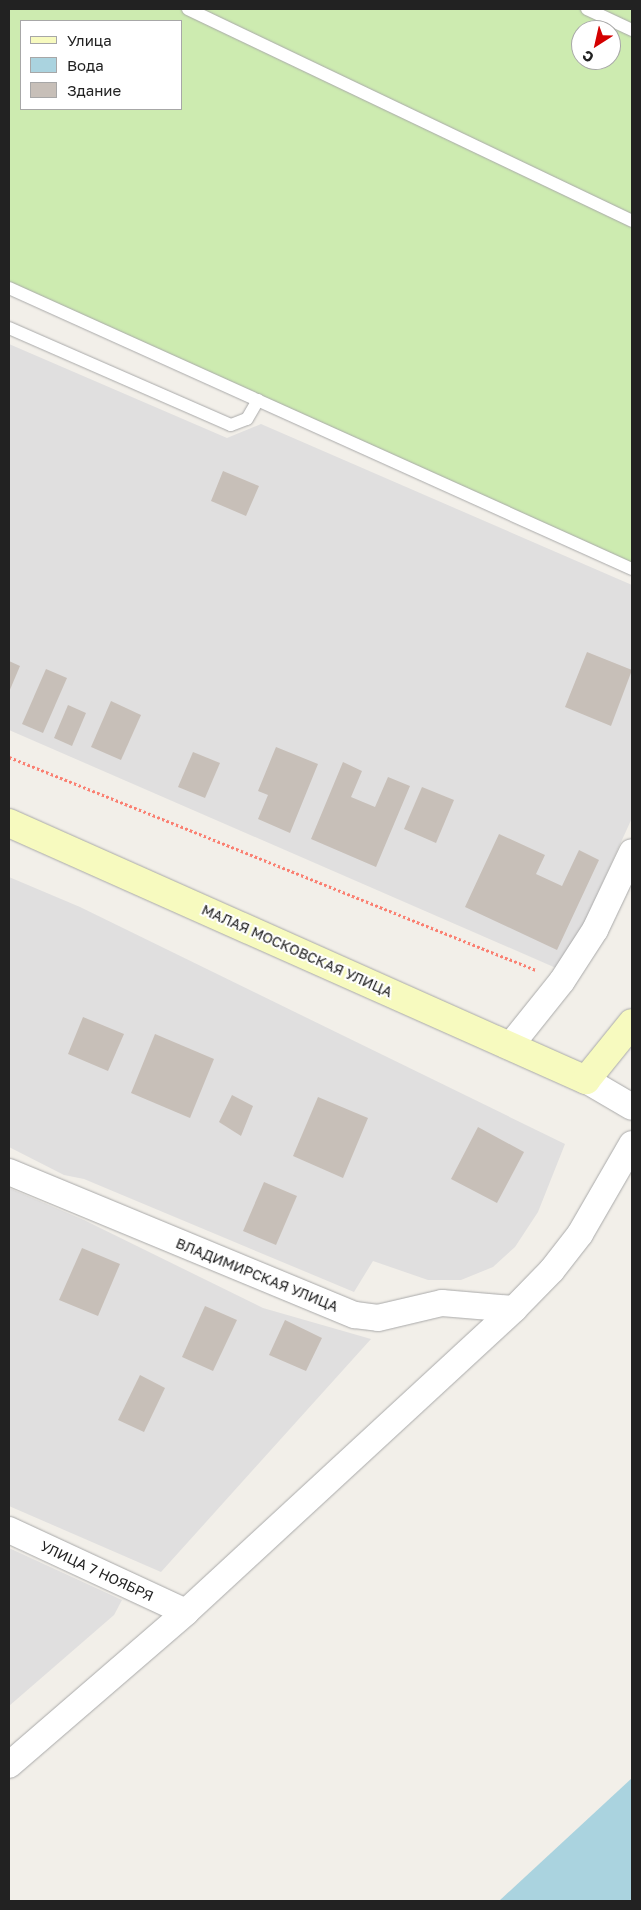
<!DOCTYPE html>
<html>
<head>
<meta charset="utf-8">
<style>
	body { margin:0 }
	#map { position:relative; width:641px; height:1910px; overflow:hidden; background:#f2efe9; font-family:"Golos Text",sans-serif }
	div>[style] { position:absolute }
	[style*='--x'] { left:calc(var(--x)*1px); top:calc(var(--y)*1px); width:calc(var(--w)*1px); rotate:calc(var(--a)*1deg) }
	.residential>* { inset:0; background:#e0dfdf }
	.grass>* { inset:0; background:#cdebb0 }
	.water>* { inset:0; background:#aad3df }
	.building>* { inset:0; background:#c7bfb8 }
	.path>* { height:3px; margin-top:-1.5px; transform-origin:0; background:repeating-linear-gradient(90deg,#fa8072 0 2.5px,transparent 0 5px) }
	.roads { filter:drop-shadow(0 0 1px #a9a9a9) drop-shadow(0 0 1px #a9a9a9) }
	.service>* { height:12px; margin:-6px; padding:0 6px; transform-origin:6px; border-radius:6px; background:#fff }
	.minor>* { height:26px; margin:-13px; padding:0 13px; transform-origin:13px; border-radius:13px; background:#fff }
	.secondary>* { height:28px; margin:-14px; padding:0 14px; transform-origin:14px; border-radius:14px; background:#f7fabf }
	span { translate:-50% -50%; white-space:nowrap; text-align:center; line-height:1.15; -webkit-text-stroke:4px #fff; paint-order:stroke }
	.street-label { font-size:14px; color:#222 }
	.frame { position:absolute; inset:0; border:10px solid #222; pointer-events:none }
	.legend { position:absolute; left:20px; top:20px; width:162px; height:90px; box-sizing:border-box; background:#fff; border:1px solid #a7a7a7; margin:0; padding:6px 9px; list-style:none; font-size:15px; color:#222 }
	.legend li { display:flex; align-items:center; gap:10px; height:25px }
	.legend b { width:25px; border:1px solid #a7a7a7 }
	.north { position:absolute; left:571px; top:20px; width:50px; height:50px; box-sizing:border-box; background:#fff; border:1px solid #a7a7a7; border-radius:50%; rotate:215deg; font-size:14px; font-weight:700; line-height:20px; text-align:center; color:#222 }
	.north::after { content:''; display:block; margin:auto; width:18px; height:22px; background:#d40000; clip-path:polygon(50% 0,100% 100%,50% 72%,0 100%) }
</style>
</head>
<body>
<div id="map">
	<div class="residential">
		<i style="clip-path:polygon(9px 344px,227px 438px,261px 424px,632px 585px,632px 818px,581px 930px,556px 968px,9px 730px)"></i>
		<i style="clip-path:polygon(9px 877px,80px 907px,565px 1144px,538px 1212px,515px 1247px,493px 1267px,461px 1280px,428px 1280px,373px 1261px,354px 1292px,84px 1179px,64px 1175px,9px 1147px)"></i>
		<i style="clip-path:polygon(9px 1188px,84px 1220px,263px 1308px,371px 1339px,161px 1572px,9px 1506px)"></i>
		<i style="clip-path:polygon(9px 1548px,122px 1600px,114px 1615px,9px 1706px)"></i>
	</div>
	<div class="grass">
		<i style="clip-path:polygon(evenodd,9px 9px,632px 9px,632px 569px,9px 288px,9px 9px,21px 21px,181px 21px,181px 109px,21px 109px,21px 21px,9px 9px,581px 30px,611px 30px,611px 60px,581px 60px,581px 30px)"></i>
	</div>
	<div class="water">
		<i style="clip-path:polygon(632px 1778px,632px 1901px,499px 1901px)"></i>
	</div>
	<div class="building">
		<i style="clip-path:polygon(223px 471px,259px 486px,246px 516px,211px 501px)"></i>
		<i style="clip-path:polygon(587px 652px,632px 670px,611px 726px,565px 707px)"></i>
		<i style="clip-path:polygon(9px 661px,20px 666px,9px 692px)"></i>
		<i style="clip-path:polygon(46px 669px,67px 678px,43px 733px,22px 724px)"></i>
		<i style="clip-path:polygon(111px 701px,141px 715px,121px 760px,91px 747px)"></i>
		<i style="clip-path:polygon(68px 705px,86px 713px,72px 746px,54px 738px)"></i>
		<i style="clip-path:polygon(276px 747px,318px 764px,290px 833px,258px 819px,268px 795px,258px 791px)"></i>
		<i style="clip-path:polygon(193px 752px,220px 763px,205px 798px,178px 787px)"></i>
		<i style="clip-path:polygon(343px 762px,362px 771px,351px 797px,375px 807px,388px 777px,410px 786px,376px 867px,311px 839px)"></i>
		<i style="clip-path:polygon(422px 787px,454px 800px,436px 843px,404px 829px)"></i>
		<i style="clip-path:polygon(499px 834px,545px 855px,536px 874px,562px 886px,579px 850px,599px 860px,557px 950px,465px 907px)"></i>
		<i style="clip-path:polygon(83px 1017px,124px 1034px,108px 1071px,68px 1054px)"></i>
		<i style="clip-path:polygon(155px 1034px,214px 1059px,190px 1118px,131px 1093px)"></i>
		<i style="clip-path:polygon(232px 1095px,253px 1106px,241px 1136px,219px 1122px)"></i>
		<i style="clip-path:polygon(318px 1097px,368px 1118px,343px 1178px,293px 1156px)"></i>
		<i style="clip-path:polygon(478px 1127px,524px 1152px,497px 1203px,451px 1179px)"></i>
		<i style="clip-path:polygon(264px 1182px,297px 1196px,276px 1245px,243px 1231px)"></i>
		<i style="clip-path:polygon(82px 1248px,120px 1264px,98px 1316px,59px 1300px)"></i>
		<i style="clip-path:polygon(205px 1306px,237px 1320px,213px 1371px,182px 1357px)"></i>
		<i style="clip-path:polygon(285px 1320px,322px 1338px,306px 1371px,269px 1355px)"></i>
		<i style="clip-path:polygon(140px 1375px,165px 1388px,144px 1432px,118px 1420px)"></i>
	</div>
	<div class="path">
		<i style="--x:9;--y:757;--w:568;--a:22.01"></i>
	</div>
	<div class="roads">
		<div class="service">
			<i style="--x:188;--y:9;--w:492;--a:25.5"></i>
			<i style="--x:587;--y:9;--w:50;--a:25"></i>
			<i style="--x:9;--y:288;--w:683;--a:24.28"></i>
			<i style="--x:9;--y:328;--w:242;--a:23.6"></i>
			<i style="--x:231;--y:425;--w:17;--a:-21"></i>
			<i style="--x:247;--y:419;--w:22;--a:-60"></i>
		</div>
		<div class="minor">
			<i style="--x:510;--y:1046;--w:83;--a:-51.3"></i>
			<i style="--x:562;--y:981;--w:61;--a:-57.1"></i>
			<i style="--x:595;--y:930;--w:86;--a:-64.6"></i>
			<i style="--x:586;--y:1080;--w:53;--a:30.4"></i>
			<i style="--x:9;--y:1172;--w:374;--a:22.5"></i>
			<i style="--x:355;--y:1315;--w:23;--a:7"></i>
			<i style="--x:378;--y:1318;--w:66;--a:-13.2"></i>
			<i style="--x:442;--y:1303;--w:72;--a:4.8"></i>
			<i style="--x:9;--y:1530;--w:195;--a:24.9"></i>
			<i style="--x:9;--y:1765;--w:234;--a:-40.8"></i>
			<i style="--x:186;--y:1612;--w:447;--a:-42.7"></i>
			<i style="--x:514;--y:1309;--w:54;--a:-45.7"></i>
			<i style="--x:552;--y:1270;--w:46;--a:-52.1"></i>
			<i style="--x:580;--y:1234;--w:104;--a:-60"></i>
		</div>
		<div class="secondary">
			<i style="--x:9;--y:823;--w:632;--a:24.01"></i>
			<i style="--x:586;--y:1080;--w:73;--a:-51.1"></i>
		</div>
	</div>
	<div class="street-label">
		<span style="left:297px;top:951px;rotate:24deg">МАЛАЯ МОСКОВСКАЯ УЛИЦА</span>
		<span style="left:257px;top:1275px;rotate:22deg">ВЛАДИМИРСКАЯ УЛИЦА</span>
		<span style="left:97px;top:1571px;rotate:25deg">УЛИЦА 7 НОЯБРЯ</span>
	</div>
	<div class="frame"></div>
	<ul class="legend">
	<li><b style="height:6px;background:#f7fabf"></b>Улица</li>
	<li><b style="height:14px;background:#aad3df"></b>Вода</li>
	<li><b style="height:14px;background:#c7bfb8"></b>Здание</li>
	</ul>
	<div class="north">С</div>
</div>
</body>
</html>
